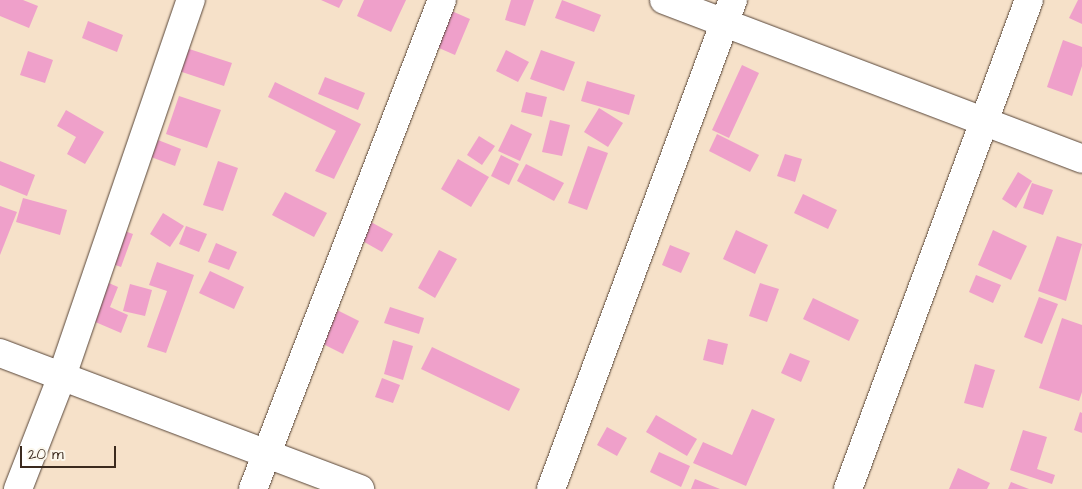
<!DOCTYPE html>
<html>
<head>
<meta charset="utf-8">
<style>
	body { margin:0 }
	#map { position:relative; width:1082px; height:489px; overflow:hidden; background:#f6e1c9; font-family:"Architects Daughter",sans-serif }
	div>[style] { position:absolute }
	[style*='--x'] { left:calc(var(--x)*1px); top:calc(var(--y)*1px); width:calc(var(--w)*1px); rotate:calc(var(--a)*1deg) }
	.building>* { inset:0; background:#efa0ca }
	.roads { filter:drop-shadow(0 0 1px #574538) drop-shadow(0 0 1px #574538) }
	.street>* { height:28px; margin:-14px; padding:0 14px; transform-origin:14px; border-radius:14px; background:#fff }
	.secondary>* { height:28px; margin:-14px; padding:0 14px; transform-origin:14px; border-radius:14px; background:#fff }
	span { translate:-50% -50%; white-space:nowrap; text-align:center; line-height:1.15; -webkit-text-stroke:4px #fbf7ec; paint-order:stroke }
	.scale { position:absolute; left:20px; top:446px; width:96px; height:22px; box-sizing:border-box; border:2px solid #3b2a1e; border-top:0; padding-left:6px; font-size:15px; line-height:18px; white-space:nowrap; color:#3b2a1e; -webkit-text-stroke:4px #fbf7ec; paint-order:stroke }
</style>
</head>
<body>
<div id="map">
	<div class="building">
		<i style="clip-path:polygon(0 0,23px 0,38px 6px,29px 28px,0 16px)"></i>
		<i style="clip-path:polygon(321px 0,343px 0,339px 8px)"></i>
		<i style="clip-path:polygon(364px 0,406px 0,391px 32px,357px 16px)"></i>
		<i style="clip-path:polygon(511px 0,534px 0,525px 26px,505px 20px)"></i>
		<i style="clip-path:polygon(562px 0,601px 15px,594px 32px,555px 18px)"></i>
		<i style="clip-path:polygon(1078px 0,1082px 0,1082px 24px,1069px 18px)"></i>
		<i style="clip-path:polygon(447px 9px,470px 19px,455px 55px,432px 45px)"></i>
		<i style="clip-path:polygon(88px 21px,123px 35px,117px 52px,82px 38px)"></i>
		<i style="clip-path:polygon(1063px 40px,1082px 47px,1082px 66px,1072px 96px,1047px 87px)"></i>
		<i style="clip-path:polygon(180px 46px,232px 63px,224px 86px,173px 69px)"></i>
		<i style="clip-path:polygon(506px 50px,529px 62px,518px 82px,496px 71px)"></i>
		<i style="clip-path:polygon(541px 50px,575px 62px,564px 91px,530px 79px)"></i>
		<i style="clip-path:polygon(28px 51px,53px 60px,45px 83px,20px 75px)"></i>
		<i style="clip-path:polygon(742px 65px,759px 73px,729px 138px,712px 130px)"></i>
		<i style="clip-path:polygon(325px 77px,365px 93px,358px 110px,318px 94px)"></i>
		<i style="clip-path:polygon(587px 81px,635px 95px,629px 115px,581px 101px)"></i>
		<i style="clip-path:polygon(275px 82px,361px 124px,334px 179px,315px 171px,336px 131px,268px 97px)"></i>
		<i style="clip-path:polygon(526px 92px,547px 97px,542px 117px,521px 112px)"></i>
		<i style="clip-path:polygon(179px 96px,221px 110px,207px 148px,166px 134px)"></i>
		<i style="clip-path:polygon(599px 108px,623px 123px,608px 147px,584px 132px)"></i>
		<i style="clip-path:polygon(66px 110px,104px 132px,85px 164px,67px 154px,76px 137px,57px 126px)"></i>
		<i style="clip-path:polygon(550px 120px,570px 125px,562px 156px,542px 152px)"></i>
		<i style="clip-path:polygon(511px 124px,532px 134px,520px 161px,498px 151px)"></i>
		<i style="clip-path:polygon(717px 134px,759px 155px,750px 172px,709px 151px)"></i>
		<i style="clip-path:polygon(479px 136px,495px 146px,482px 165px,467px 155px)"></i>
		<i style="clip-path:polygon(158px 140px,181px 149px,175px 166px,151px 157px)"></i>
		<i style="clip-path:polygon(588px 146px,608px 153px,587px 210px,568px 203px)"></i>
		<i style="clip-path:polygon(785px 154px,802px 159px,795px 182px,777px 176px)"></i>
		<i style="clip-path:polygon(501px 155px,519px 164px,509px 185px,491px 176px)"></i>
		<i style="clip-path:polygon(458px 159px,489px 177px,471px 207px,441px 189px)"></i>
		<i style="clip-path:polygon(0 161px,35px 175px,27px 196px,0 185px)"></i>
		<i style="clip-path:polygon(218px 161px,238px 168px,223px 211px,203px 205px)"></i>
		<i style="clip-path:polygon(526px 164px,564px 183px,554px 201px,517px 181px)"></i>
		<i style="clip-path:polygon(1018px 172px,1032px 181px,1016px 208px,1002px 199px)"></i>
		<i style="clip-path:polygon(1032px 183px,1053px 190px,1043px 215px,1023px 208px)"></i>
		<i style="clip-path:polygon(285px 192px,327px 213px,314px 237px,272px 215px)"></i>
		<i style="clip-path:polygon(803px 194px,837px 210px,828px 229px,794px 213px)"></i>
		<i style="clip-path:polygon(23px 198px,67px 210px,60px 235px,16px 222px)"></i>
		<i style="clip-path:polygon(0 206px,17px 212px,0 255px)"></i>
		<i style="clip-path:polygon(163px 213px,184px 226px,170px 247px,150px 234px)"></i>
		<i style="clip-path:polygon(369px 221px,393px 234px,382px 252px,359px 239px)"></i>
		<i style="clip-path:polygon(186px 226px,207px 234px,199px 252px,179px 244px)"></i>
		<i style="clip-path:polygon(113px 227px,133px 234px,121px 267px,101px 260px)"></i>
		<i style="clip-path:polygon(736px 230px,768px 245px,755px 274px,723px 259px)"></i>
		<i style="clip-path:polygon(993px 230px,1027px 246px,1011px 280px,978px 265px)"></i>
		<i style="clip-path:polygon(1057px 236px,1082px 244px,1066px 301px,1038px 291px)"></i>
		<i style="clip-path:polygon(216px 243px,237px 252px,229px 270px,208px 262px)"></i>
		<i style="clip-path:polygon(670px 245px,690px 253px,681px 273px,662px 265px)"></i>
		<i style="clip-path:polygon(439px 250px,457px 259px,435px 298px,418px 288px)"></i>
		<i style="clip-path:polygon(157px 262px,194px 275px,166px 353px,147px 347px,167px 291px,149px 285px)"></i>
		<i style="clip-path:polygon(210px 271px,244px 287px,234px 309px,199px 293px)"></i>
		<i style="clip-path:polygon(976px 275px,1001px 285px,993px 303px,969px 292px)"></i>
		<i style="clip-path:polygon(95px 277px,118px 287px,110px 307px,128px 315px,121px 333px,79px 315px)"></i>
		<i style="clip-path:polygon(760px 283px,779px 289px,767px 322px,749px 316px)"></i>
		<i style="clip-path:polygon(130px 284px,152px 290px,145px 316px,123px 311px)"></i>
		<i style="clip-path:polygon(1039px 297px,1058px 304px,1042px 344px,1024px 337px)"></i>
		<i style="clip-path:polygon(813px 298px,859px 320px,849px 341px,803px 319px)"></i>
		<i style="clip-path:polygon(390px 307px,424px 318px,419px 334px,384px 323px)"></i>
		<i style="clip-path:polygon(333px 308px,359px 321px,343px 354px,317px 341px)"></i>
		<i style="clip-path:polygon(1062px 318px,1082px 325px,1082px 392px,1079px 401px,1039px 388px)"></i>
		<i style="clip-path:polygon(708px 339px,728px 344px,723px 365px,703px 360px)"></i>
		<i style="clip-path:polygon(393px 340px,413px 346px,403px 380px,384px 374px)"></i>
		<i style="clip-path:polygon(432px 347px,520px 389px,509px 411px,421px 369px)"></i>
		<i style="clip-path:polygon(790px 353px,810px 361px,801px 382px,781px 373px)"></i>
		<i style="clip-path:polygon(975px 364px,995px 370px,983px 408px,964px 403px)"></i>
		<i style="clip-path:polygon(382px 378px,400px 385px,393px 403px,375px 397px)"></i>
		<i style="clip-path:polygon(752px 409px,775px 419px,746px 486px,693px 463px,703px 442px,732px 455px)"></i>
		<i style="clip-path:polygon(1080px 412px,1082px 413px,1082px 433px,1074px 430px)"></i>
		<i style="clip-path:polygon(656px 415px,697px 439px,687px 456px,646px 432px)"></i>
		<i style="clip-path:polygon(607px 427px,627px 438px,617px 456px,597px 445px)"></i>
		<i style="clip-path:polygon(1023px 430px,1047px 437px,1037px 469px,1055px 475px,1052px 484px,1010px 470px)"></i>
		<i style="clip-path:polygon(659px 452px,690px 466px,681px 487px,650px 472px)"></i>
		<i style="clip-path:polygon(958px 468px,990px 483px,987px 489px,949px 489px)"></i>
		<i style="clip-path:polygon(695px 479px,720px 489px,691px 489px)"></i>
		<i style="clip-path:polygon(1011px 482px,1029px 489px,1008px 489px)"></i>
	</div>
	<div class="roads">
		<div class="street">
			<i style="--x:0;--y:353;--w:385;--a:20.7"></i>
			<i style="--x:18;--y:489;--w:121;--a:-68.7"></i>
			<i style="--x:62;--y:376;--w:398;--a:-71.1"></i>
			<i style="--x:253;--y:489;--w:524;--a:-68.87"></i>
			<i style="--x:551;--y:489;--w:522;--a:-69.59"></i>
			<i style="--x:848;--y:489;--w:521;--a:-69.69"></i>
		</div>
		<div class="secondary">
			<i style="--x:664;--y:0;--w:447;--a:20.8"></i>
		</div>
	</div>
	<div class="scale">20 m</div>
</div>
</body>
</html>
